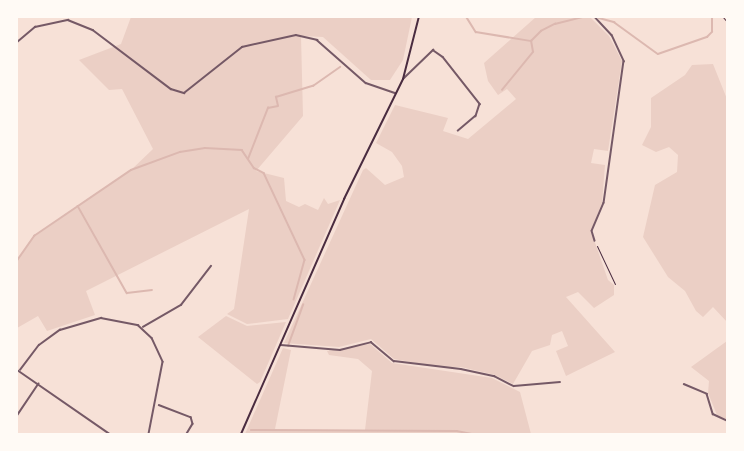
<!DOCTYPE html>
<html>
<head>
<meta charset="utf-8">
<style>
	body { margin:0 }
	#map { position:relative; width:744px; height:451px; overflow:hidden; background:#f7e1d7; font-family:Poppins,sans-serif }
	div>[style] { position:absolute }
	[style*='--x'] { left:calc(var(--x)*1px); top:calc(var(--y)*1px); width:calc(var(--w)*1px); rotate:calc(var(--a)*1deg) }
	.green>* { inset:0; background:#ebcfc5 }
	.stream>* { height:1.5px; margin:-0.75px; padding:0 0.75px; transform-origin:0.75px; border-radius:0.75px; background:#dcb8b0 }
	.path>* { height:1px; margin:-0.5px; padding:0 0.5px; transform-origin:0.5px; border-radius:0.5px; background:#4a2c40 }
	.minor>* { height:1.5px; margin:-0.75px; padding:0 0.75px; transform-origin:0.75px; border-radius:0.75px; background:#755966 }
	.secondary>* { height:2px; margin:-1px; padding:0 1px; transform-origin:1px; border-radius:1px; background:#4a2c40 }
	span { translate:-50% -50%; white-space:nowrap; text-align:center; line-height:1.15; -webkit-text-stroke:4.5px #fffaf5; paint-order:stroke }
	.frame { position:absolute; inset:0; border:18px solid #fffaf5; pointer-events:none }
</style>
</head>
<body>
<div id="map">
	<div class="green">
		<i style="clip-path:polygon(131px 17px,412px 17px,403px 60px,390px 80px,371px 80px,323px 37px,301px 36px,303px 116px,256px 171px,284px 178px,286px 201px,299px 207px,305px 204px,318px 210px,324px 198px,328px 204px,340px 200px,288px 319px,247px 324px,227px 314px,234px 309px,249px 209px,86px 291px,95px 315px,47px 331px,38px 316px,17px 328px,16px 262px,32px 238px,130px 171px,153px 149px,122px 89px,109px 90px,79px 60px,121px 44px)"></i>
		<i style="clip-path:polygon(536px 17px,590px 17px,609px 36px,622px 61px,608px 151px,594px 149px,591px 163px,605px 165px,602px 203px,591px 231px,608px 280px,614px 285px,614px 295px,594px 308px,578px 292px,566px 297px,615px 352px,566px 376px,556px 351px,568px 346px,562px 331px,552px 335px,550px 345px,532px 351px,513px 384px,495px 375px,461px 367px,439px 367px,394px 359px,371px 339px,339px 347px,284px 343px,363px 170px,366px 168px,385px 185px,404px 177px,402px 166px,392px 152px,376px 143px,395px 105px,448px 118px,443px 131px,468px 139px,516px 99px,507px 89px,498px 95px,488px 81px,484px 63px)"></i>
		<i style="clip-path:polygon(713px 64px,727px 99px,727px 322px,713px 307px,703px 317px,696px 311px,685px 291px,668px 277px,643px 237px,655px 185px,677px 172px,678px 155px,669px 147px,656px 152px,642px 145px,651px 127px,651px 98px,685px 75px,692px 65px)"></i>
		<i style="clip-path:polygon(226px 316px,247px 326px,286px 322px,260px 382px,257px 384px,198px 337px)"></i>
		<i style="clip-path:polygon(727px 341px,727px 420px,717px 415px,708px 393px,709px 381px,691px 367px)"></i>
		<i style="clip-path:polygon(370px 344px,392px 363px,492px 378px,520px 392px,531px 434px,245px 434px,283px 348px,291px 350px,275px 429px,365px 430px,372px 371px,358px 359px,329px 355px,327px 351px)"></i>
	</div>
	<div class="stream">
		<i style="--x:466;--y:16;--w:19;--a:58"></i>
		<i style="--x:476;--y:32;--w:56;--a:9.3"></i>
		<i style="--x:599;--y:18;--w:16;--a:15"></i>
		<i style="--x:614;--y:22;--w:54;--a:36"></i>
		<i style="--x:658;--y:54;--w:52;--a:-19.1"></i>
		<i style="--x:707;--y:37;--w:7;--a:-45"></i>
		<i style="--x:712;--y:32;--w:16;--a:-90"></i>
		<i style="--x:502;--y:90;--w:49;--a:-50.8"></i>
		<i style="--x:533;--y:52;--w:11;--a:-100"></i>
		<i style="--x:531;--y:41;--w:14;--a:-45"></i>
		<i style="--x:541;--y:31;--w:16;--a:-27"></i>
		<i style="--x:555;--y:24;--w:34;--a:-14"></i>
		<i style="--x:248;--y:159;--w:55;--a:-68.6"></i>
		<i style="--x:268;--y:108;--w:10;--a:-11"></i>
		<i style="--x:278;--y:106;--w:9;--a:-103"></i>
		<i style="--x:276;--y:97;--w:39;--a:-17"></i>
		<i style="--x:313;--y:86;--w:33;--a:-35"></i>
		<i style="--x:78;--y:206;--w:100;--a:60.6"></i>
		<i style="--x:127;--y:293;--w:25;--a:-7"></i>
		<i style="--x:16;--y:262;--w:32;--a:-55"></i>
		<i style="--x:34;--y:236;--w:117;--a:-34.2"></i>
		<i style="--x:131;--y:170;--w:52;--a:-20.2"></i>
		<i style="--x:180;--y:152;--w:25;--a:-9"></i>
		<i style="--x:205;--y:148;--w:37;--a:3"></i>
		<i style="--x:242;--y:150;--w:22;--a:56"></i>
		<i style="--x:254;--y:168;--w:11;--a:27"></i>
		<i style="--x:264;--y:173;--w:96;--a:64.8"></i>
		<i style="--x:305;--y:260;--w:41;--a:105.4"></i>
		<i style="--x:288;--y:346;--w:44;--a:-69.9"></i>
		<i style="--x:251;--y:430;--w:206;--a:0.3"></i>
		<i style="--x:457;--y:431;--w:16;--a:11"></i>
	</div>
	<div class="path">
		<i style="--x:722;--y:16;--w:9;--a:49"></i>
		<i style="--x:597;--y:246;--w:42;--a:64.7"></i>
	</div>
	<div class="minor">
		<i style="--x:594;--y:16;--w:26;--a:47"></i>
		<i style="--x:612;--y:35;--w:29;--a:65"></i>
		<i style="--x:624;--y:61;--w:143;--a:98"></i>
		<i style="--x:604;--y:203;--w:30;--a:113"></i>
		<i style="--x:592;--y:231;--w:10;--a:73"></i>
		<i style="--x:16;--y:43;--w:25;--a:-40"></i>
		<i style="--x:35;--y:27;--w:34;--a:-12"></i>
		<i style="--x:68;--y:20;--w:27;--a:22"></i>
		<i style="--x:93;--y:30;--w:98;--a:37.1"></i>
		<i style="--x:171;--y:89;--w:14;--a:17"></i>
		<i style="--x:184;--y:93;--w:74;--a:-38.4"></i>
		<i style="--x:242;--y:47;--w:55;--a:-12.5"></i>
		<i style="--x:296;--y:35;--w:22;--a:13"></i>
		<i style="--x:317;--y:40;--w:65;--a:41.3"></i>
		<i style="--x:366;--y:83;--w:31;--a:19"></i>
		<i style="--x:403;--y:79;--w:42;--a:-44"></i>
		<i style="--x:433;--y:50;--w:12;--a:35"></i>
		<i style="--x:443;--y:57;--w:60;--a:51.8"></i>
		<i style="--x:480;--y:104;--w:13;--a:108"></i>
		<i style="--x:476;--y:116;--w:23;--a:140"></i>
		<i style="--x:143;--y:327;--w:44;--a:-30.1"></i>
		<i style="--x:181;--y:305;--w:49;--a:-52.4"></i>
		<i style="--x:281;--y:345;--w:59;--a:4.8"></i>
		<i style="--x:340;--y:350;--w:32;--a:-14"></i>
		<i style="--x:371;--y:342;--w:30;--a:40"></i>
		<i style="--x:394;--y:361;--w:67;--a:6.8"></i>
		<i style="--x:461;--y:369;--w:34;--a:12"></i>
		<i style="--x:494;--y:376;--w:22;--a:27"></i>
		<i style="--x:514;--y:386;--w:46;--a:-5"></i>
		<i style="--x:16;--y:369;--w:114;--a:34.7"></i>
		<i style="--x:20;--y:370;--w:31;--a:-53"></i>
		<i style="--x:39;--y:345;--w:26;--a:-36"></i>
		<i style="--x:60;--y:330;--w:43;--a:-16.3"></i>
		<i style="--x:101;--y:318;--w:38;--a:11"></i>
		<i style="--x:138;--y:325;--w:19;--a:43"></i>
		<i style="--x:152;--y:338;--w:26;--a:65"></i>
		<i style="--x:163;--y:362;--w:73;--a:101"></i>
		<i style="--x:684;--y:384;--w:25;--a:23"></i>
		<i style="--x:707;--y:394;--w:21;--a:73"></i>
		<i style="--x:713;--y:414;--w:17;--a:25"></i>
		<i style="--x:159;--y:405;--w:34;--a:21"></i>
		<i style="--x:191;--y:417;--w:7;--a:74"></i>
		<i style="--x:193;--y:424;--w:12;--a:121"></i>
		<i style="--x:16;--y:417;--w:40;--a:-56"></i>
	</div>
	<div class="secondary">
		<i style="--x:241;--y:434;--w:257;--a:-66.3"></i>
		<i style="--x:344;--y:199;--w:134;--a:-63.8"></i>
		<i style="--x:403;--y:79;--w:65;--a:-75.7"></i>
	</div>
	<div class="frame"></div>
</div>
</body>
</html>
